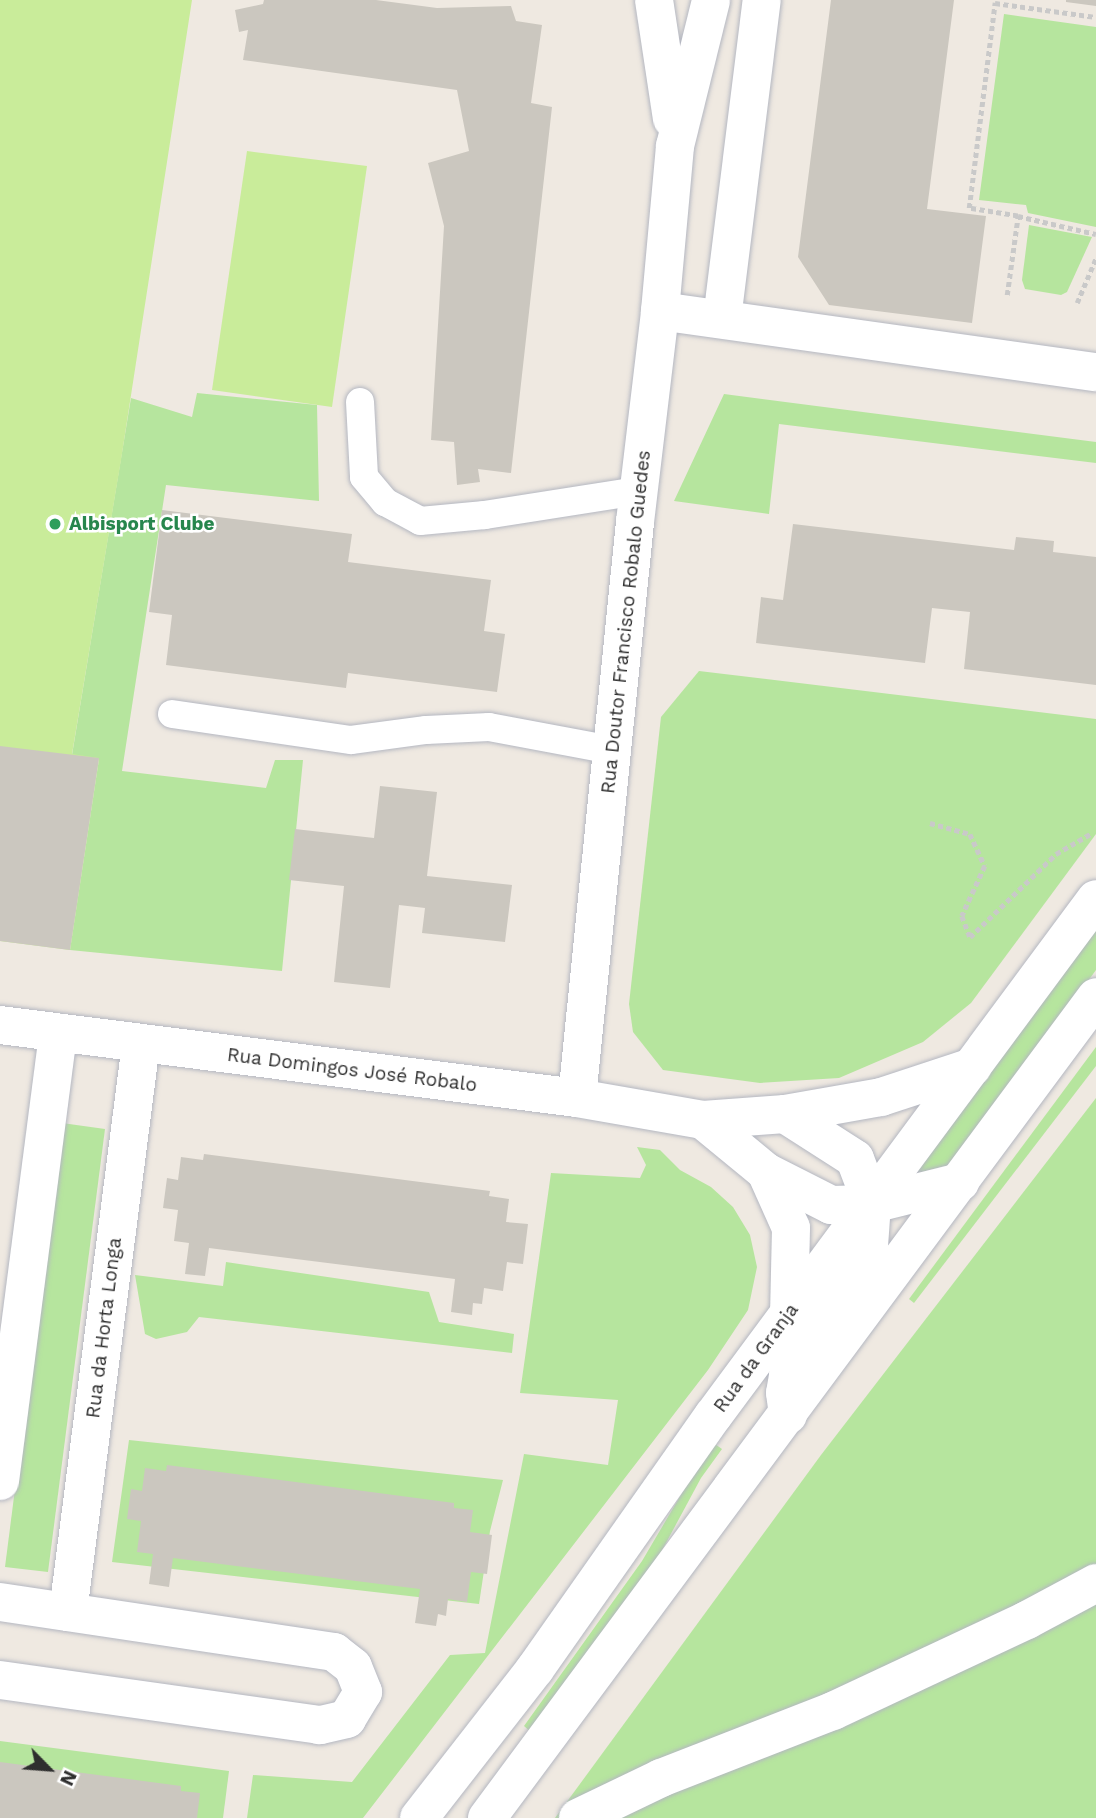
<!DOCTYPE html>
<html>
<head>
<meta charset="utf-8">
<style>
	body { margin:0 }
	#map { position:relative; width:1096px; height:1818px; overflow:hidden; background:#efe9e1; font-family:"Work Sans",sans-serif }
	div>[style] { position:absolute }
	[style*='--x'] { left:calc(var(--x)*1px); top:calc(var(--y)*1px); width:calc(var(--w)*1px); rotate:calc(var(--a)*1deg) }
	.green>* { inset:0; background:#b6e59e }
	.pitch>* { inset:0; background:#c9ec9a }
	.building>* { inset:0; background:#cbc7bf }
	.path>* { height:4.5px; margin-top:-2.25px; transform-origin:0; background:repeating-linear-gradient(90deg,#c9c9c9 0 5px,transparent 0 8.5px) }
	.roads { filter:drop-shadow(0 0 2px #b4b7c1) drop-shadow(0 0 2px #b4b7c1) }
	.service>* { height:28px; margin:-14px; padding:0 14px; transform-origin:14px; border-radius:14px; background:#fff }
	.minor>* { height:38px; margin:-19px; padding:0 19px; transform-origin:19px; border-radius:19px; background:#fff }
	.secondary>* { height:38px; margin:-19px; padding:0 19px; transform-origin:19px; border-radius:19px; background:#fff }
	.dots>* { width:19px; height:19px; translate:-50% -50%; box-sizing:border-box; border:4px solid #fff; border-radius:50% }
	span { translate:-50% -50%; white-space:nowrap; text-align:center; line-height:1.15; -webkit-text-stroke:5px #fff; paint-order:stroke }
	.leisure-label { font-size:19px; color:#27864d; font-weight:700 }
	.left { translate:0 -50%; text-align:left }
	.street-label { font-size:19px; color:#2e2e2e }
	.north { position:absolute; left:14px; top:1734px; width:70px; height:70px; -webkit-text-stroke:5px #fff; paint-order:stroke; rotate:115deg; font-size:19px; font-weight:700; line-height:28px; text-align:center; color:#2e2e2e }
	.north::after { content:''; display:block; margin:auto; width:24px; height:32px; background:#2e2e2e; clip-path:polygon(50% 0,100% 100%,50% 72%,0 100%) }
</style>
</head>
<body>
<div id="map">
	<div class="green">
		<i style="clip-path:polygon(1004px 14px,1096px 27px,1096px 227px,1028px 213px,1026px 205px,979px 200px)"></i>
		<i style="clip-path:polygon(1029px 225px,1092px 237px,1067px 292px,1061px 295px,1025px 289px,1022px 280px)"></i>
		<i style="clip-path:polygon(197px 393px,317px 405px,319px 501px,166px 485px,122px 771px,266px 788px,275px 760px,303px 760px,282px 971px,70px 950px,99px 759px,72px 755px,131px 398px,192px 417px)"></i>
		<i style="clip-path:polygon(724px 394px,1096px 442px,1096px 463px,779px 424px,769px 514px,674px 501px)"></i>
		<i style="clip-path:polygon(699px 671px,1096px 719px,1096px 834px,971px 1003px,923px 1042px,839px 1078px,760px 1083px,663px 1070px,633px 1032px,629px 1004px,661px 717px)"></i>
		<i style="clip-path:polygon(1096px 929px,1096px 970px,996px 1107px,949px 1165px,910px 1175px)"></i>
		<i style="clip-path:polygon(1096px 1047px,1096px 1066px,914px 1303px,909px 1299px)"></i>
		<i style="clip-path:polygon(1096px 1098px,1096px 1818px,555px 1818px,821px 1455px)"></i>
		<i style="clip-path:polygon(62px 1123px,105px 1129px,48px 1572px,5px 1567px)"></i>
		<i style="clip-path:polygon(637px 1147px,660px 1150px,680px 1170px,711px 1187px,733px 1207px,750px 1235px,757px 1267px,748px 1310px,708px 1370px,363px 1818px,247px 1818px,253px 1775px,352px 1782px,450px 1655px,485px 1653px,524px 1454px,608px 1465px,618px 1400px,520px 1393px,551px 1173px,640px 1178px,646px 1165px)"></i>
		<i style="clip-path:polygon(226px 1262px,429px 1292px,439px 1322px,514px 1334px,512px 1353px,199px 1317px,187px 1332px,156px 1339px,145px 1334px,135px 1275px,223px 1286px)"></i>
		<i style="clip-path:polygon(129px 1440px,503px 1480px,490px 1531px,479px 1604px,112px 1562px)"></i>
		<i style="clip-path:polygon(712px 1442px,722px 1449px,701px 1478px,659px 1556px,532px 1733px,524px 1726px,642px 1561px)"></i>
		<i style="clip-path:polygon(0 1741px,229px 1771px,223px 1818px,0 1818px)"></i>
	</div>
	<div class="pitch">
		<i style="clip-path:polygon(0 0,192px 0,121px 460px,72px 754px,99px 758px,70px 950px,0 941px)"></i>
		<i style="clip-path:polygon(247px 151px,367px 166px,332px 407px,212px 390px)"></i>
	</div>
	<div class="building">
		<i style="clip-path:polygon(264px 0,376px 0,437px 8px,511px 6px,516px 21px,542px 25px,531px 103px,552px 107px,511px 473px,478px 469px,480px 482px,457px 485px,454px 442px,431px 440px,444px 226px,428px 163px,469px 151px,457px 90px,243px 60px,248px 30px,239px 32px,235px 10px,263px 4px)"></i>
		<i style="clip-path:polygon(831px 0,954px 0,927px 209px,986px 216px,972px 323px,829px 305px,798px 257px)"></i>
		<i style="clip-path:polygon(1066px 0,1096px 0,1096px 6px,1066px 2px)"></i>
		<i style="clip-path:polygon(162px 510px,352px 534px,348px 562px,491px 580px,484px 631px,505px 634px,497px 692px,348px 673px,346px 688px,166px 665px,172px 615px,149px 612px)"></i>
		<i style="clip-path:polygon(793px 524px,1014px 550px,1016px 537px,1054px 541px,1053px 552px,1096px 557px,1096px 685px,964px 669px,970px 612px,932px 608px,925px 663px,756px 643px,761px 597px,783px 600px)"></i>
		<i style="clip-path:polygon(0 746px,99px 758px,70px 950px,0 941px)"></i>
		<i style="clip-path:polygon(380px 786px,437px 792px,427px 876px,512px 885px,505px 942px,422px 933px,425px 908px,399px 905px,390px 988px,334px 982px,344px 886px,289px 880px,295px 829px,374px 838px)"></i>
		<i style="clip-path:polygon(204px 1154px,490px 1191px,489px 1196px,509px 1199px,506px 1222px,528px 1224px,523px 1264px,507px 1262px,503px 1291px,484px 1288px,482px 1304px,473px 1303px,472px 1315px,451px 1312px,455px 1279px,209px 1248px,205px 1276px,185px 1274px,189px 1243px,174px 1241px,178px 1210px,163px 1208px,167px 1178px,178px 1180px,181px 1157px,203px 1160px)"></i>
		<i style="clip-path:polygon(167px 1465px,454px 1503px,454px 1508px,473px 1510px,470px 1532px,492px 1535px,487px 1574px,471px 1572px,467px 1602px,448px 1599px,446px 1616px,438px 1614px,436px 1626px,415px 1623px,420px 1589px,173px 1558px,169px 1587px,149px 1584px,153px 1554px,137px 1552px,141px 1521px,127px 1519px,131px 1489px,142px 1491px,145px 1468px,166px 1471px)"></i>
		<i style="clip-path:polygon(0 1762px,181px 1786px,181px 1791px,200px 1793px,197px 1818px,0 1818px)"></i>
	</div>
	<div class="path">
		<i style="--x:1018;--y:216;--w:80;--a:13"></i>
		<i style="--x:1007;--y:295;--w:80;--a:-82.1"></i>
		<i style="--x:1018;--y:216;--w:50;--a:-170.7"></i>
		<i style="--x:969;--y:208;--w:207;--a:-82.8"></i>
		<i style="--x:995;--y:3;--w:102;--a:7.9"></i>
		<i style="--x:1077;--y:303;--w:49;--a:-67.1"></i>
		<i style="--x:930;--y:823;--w:41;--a:15.4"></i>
		<i style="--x:970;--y:834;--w:35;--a:65"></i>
		<i style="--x:985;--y:866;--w:55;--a:114.7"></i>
		<i style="--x:962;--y:916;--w:22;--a:69"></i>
		<i style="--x:970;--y:937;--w:120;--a:-44"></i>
		<i style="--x:1056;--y:854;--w:42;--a:-30.3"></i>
	</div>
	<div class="roads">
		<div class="service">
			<i style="--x:360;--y:402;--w:75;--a:86.9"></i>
			<i style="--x:364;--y:477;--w:33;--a:50"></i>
			<i style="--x:385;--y:502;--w:40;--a:28"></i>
			<i style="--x:420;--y:521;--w:65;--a:-5.3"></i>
			<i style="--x:485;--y:515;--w:156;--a:-8.9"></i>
			<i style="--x:172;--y:714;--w:181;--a:8.3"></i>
			<i style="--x:351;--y:740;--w:76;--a:-7.6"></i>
			<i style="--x:426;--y:730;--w:63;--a:-2.7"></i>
			<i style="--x:489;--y:727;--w:125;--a:10.6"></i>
		</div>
		<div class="minor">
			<i style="--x:654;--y:0;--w:120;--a:81.4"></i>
			<i style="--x:660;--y:311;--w:440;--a:8"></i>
			<i style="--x:722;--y:319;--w:321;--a:-82.9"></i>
			<i style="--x:0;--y:1025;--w:582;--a:7.21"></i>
			<i style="--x:577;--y:1098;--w:128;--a:9.9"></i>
			<i style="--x:703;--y:1120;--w:82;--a:-4.2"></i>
			<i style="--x:785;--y:1114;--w:83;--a:32.7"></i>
			<i style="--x:855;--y:1159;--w:48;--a:69.3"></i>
			<i style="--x:872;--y:1204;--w:56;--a:94.1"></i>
			<i style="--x:868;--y:1260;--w:141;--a:124.6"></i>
			<i style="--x:788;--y:1376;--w:17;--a:100"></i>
			<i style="--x:785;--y:1393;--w:22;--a:82"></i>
			<i style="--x:577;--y:1098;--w:579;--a:-84.25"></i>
			<i style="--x:635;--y:522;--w:212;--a:-83.2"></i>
			<i style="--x:660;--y:311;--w:166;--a:-84.8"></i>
			<i style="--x:675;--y:146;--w:150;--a:-76.1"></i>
			<i style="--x:785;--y:1114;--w:97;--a:-10"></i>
			<i style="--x:881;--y:1097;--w:96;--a:-18.2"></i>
			<i style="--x:703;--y:1120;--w:82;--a:39.5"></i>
			<i style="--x:766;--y:1172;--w:73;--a:26.9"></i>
			<i style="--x:831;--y:1205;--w:41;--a:-1.4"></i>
			<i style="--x:872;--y:1204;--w:91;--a:-14"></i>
			<i style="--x:766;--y:1172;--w:61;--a:65.9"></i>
			<i style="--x:791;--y:1228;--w:85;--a:91.3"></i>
			<i style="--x:0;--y:1481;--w:452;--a:-82.6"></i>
			<i style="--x:0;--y:1602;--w:338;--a:8.5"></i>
			<i style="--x:334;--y:1652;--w:24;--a:38"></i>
			<i style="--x:353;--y:1667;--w:27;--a:68"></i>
			<i style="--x:363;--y:1692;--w:31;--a:121"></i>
			<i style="--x:347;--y:1719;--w:28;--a:167"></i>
			<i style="--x:320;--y:1725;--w:323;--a:-172"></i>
			<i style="--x:68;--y:1612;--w:573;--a:-82.68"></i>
			<i style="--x:578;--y:1818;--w:92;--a:-25.7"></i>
			<i style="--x:661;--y:1778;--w:185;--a:-21.3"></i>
			<i style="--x:833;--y:1711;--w:214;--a:-25.1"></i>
			<i style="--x:1027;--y:1620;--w:78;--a:-28.2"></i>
		</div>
		<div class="secondary">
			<i style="--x:419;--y:1818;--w:189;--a:-52.1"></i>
			<i style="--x:535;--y:1669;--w:309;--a:-54.9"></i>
			<i style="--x:713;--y:1416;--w:643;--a:-53.47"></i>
			<i style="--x:487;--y:1818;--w:1022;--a:-53.43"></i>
		</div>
	</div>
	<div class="dots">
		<i style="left:55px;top:524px;background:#2e9e5b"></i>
	</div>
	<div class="leisure-label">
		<span class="left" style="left:69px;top:524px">Albisport Clube</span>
	</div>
	<div class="street-label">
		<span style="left:626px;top:622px;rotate:-84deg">Rua Doutor Francisco Robalo Guedes</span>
		<span style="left:352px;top:1070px;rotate:7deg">Rua Domingos José Robalo</span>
		<span style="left:104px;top:1328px;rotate:-83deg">Rua da Horta Longa</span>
		<span style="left:756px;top:1358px;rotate:-54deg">Rua da Granja</span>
	</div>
	<div class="north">N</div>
</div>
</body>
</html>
